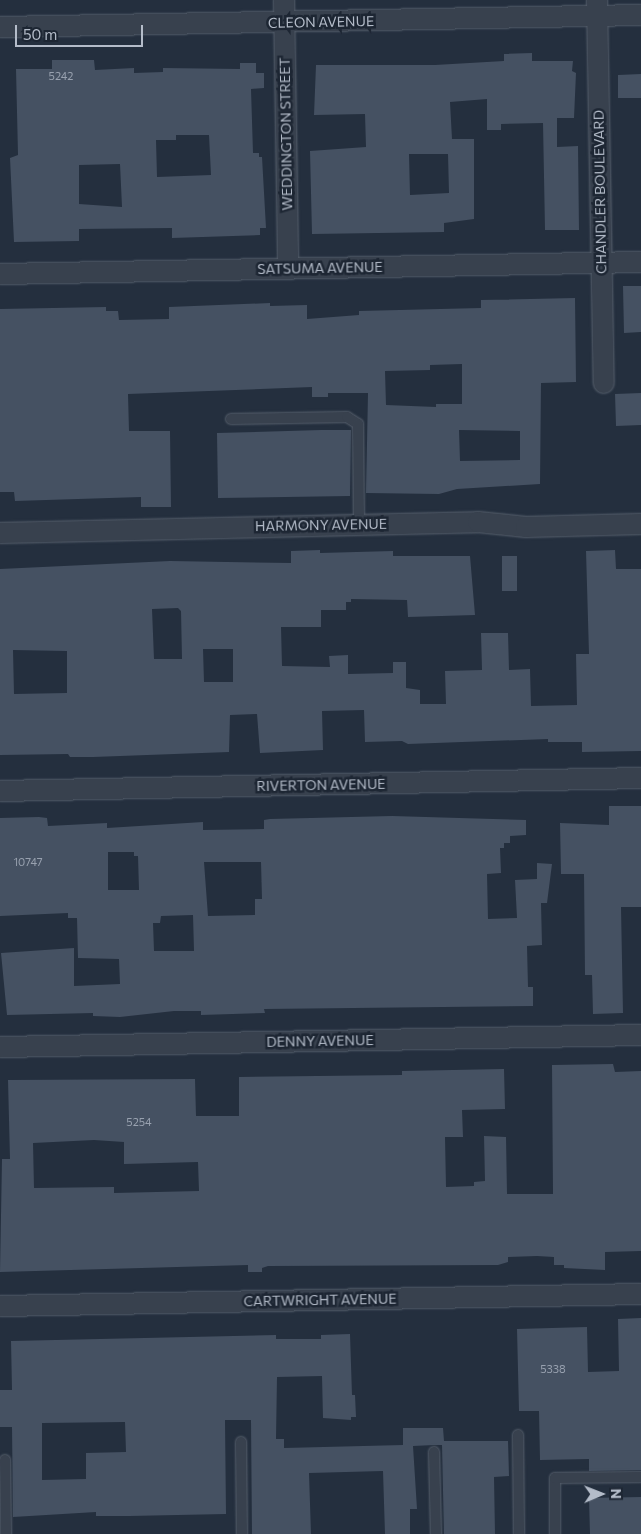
<!DOCTYPE html>
<html>
<head>
<meta charset="utf-8">
<style>
	body { margin:0 }
	#map { position:relative; width:641px; height:1534px; overflow:hidden; background:#242f3e; font-family:Commissioner,sans-serif }
	div>[style] { position:absolute }
	[style*='--x'] { left:calc(var(--x)*1px); top:calc(var(--y)*1px); width:calc(var(--w)*1px); rotate:calc(var(--a)*1deg) }
	.building>* { inset:0; background:#455162 }
	.roads { filter:drop-shadow(0 0 1px #565f6c) drop-shadow(0 0 1px #565f6c) }
	.service>* { height:10px; margin:-5px; padding:0 5px; transform-origin:5px; border-radius:5px; background:#38414e }
	.minor>* { height:20px; margin:-10px; padding:0 10px; transform-origin:10px; border-radius:10px; background:#38414e }
	span { translate:-50% -50%; white-space:nowrap; text-align:center; line-height:1.15; -webkit-text-stroke:5px #1d2633; paint-order:stroke }
	.number-label { font-size:11px; color:#98a1af }
	.number-label span { -webkit-text-stroke-width:0 }
	.street-label { font-size:14px; color:#b4bcc9 }
	.north { position:absolute; left:576px; top:1469px; width:50px; height:50px; -webkit-text-stroke:4px #1d2633; paint-order:stroke; rotate:89deg; font-size:14px; font-weight:700; line-height:20px; text-align:center; color:#b4bcc9 }
	.north::after { content:''; display:block; margin:auto; width:18px; height:22px; background:#b4bcc9; clip-path:polygon(50% 0,100% 100%,50% 72%,0 100%) }
	.scale { position:absolute; left:15px; top:25px; width:128px; height:22px; box-sizing:border-box; border:2px solid #b4bcc9; border-top:0; padding-left:6px; font-size:15px; line-height:18px; white-space:nowrap; color:#b4bcc9; -webkit-text-stroke:4px #1d2633; paint-order:stroke }
</style>
</head>
<body>
<div id="map">
	<div class="building">
		<i style="clip-path:polygon(evenodd,532px 53px,532px 61px,573px 61px,572px 71px,576px 73px,574px 118px,557px 118px,557px 147px,578px 146px,579px 230px,545px 230px,543px 123px,501px 124px,501px 130px,487px 130px,487px 99px,450px 102px,452px 139px,474px 139px,474px 219px,444px 223px,444px 232px,312px 234px,310px 151px,366px 147px,365px 114px,314px 115px,316px 65px,435px 65px,504px 61px,504px 54px,532px 53px,409px 154px,448px 154px,449px 193px,410px 195px,409px 154px)"></i>
		<i style="clip-path:polygon(evenodd,52px 60px,94px 60px,95px 70px,134px 68px,134px 73px,163px 72px,163px 68px,240px 69px,240px 63px,256px 63px,256px 73px,264px 73px,264px 88px,251px 89px,253px 153px,259px 153px,259px 157px,262px 157px,266px 228px,260px 228px,260px 235px,172px 238px,172px 228px,79px 229px,79px 241px,14px 242px,10px 158px,18px 155px,16px 69px,52px 69px,52px 60px,176px 135px,209px 135px,211px 175px,157px 177px,156px 140px,176px 140px,176px 135px,52px 60px,120px 164px,122px 207px,79px 204px,79px 165px,120px 164px)"></i>
		<i style="clip-path:polygon(641px 74px,641px 98px,618px 98px,618px 75px)"></i>
		<i style="clip-path:polygon(623px 286px,641px 286px,641px 332px,624px 333px)"></i>
		<i style="clip-path:polygon(evenodd,575px 298px,576px 382px,541px 383px,540px 484px,457px 489px,439px 494px,366px 493px,368px 393px,328px 393px,328px 397px,312px 397px,312px 387px,128px 394px,129px 431px,170px 431px,171px 507px,141px 507px,141px 497px,15px 501px,14px 492px,0 492px,0 309px,106px 307px,106px 311px,118px 311px,119px 320px,169px 319px,169px 307px,270px 303px,270px 306px,307px 305px,307px 319px,359px 315px,359px 311px,481px 308px,481px 300px,575px 298px,462px 364px,462px 404px,436px 404px,436px 407px,386px 405px,385px 371px,430px 370px,430px 365px,462px 364px,575px 298px,459px 430px,520px 431px,520px 460px,460px 461px,459px 430px)"></i>
		<i style="clip-path:polygon(641px 393px,641px 425px,616px 426px,615px 394px)"></i>
		<i style="clip-path:polygon(321px 430px,351px 430px,350px 496px,218px 498px,217px 433px)"></i>
		<i style="clip-path:polygon(evenodd,320px 550px,320px 553px,393px 551px,393px 556px,470px 556px,475px 615px,408px 617px,407px 600px,351px 599px,351px 602px,346px 602px,346px 610px,321px 610px,321px 627px,281px 627px,282px 666px,330px 667px,329px 656px,348px 655px,348px 674px,393px 673px,393px 662px,406px 662px,406px 688px,420px 690px,420px 704px,446px 704px,445px 671px,482px 670px,481px 633px,508px 633px,509px 670px,530px 669px,531px 706px,577px 705px,576px 654px,589px 654px,586px 551px,615px 550px,616px 569px,641px 569px,641px 751px,582px 752px,582px 742px,548px 742px,548px 739px,408px 744px,402px 741px,365px 742px,364px 710px,322px 711px,323px 750px,260px 753px,257px 714px,230px 715px,229px 752px,93px 757px,70px 757px,68px 754px,0 755px,0 569px,170px 561px,291px 563px,291px 551px,320px 550px,178px 608px,181px 611px,182px 659px,154px 659px,152px 609px,178px 608px,320px 550px,203px 649px,233px 649px,233px 682px,204px 682px,203px 649px,320px 550px,13px 650px,67px 651px,67px 693px,14px 694px,13px 650px)"></i>
		<i style="clip-path:polygon(502px 556px,517px 556px,517px 591px,502px 591px)"></i>
		<i style="clip-path:polygon(609px 806px,641px 806px,641px 907px,621px 907px,623px 1013px,593px 1014px,592px 975px,585px 975px,584px 874px,561px 874px,560px 823px,609px 825px)"></i>
		<i style="clip-path:polygon(evenodd,392px 816px,526px 820px,526px 835px,510px 836px,510px 843px,504px 843px,504px 848px,500px 848px,501px 873px,487px 874px,488px 919px,517px 918px,515px 880px,537px 879px,537px 863px,552px 864px,547px 903px,541px 903px,542px 945px,527px 946px,528px 987px,533px 987px,533px 1006px,264px 1009px,265px 1013px,201px 1015px,201px 1011px,174px 1011px,120px 1017px,93px 1016px,93px 1013px,7px 1015px,1px 953px,74px 948px,74px 986px,120px 984px,119px 959px,78px 958px,77px 918px,68px 918px,68px 913px,0 916px,0 818px,39px 817px,47px 818px,48px 826px,107px 823px,107px 828px,203px 822px,203px 830px,264px 829px,264px 820px,270px 819px,392px 816px,108px 852px,134px 852px,134px 856px,138px 856px,139px 890px,108px 890px,108px 852px,392px 816px,204px 862px,261px 862px,262px 899px,255px 899px,255px 915px,208px 916px,204px 862px,392px 816px,193px 915px,194px 951px,154px 951px,153px 923px,160px 923px,161px 916px,193px 915px)"></i>
		<i style="clip-path:polygon(evenodd,613px 1064px,615px 1072px,641px 1071px,641px 1251px,605px 1252px,605px 1270px,564px 1268px,564px 1265px,554px 1265px,554px 1257px,537px 1256px,508px 1257px,508px 1262px,498px 1265px,268px 1266px,262px 1268px,262px 1272px,248px 1272px,248px 1265px,0 1272px,2px 1159px,10px 1159px,8px 1080px,195px 1079px,196px 1116px,239px 1116px,239px 1077px,402px 1075px,402px 1071px,504px 1069px,505px 1109px,462px 1110px,463px 1137px,445px 1137px,446px 1187px,474px 1186px,474px 1182px,485px 1181px,484px 1136px,506px 1137px,507px 1194px,553px 1194px,552px 1065px,613px 1064px,94px 1140px,124px 1142px,124px 1164px,198px 1162px,199px 1191px,114px 1193px,114px 1187px,34px 1188px,33px 1143px,94px 1140px)"></i>
		<i style="clip-path:polygon(641px 1318px,641px 1470px,589px 1471px,589px 1459px,540px 1460px,539px 1411px,519px 1411px,517px 1329px,587px 1327px,588px 1372px,619px 1371px,618px 1319px)"></i>
		<i style="clip-path:polygon(evenodd,350px 1334px,352px 1395px,355px 1395px,356px 1417px,351px 1417px,351px 1420px,323px 1418px,322px 1376px,277px 1377px,276px 1439px,284px 1439px,284px 1448px,403px 1445px,403px 1428px,443px 1428px,444px 1441px,508px 1441px,509px 1476px,494px 1477px,495px 1534px,444px 1534px,442px 1445px,434px 1445px,413px 1446px,417px 1509px,410px 1509px,410px 1534px,385px 1534px,383px 1471px,309px 1473px,311px 1534px,252px 1534px,251px 1420px,225px 1420px,226px 1514px,129px 1516px,96px 1516px,96px 1512px,13px 1517px,12px 1427px,0 1427px,0 1390px,12px 1390px,11px 1341px,276px 1335px,276px 1339px,321px 1339px,321px 1335px,350px 1334px,125px 1422px,126px 1452px,86px 1453px,86px 1479px,42px 1480px,42px 1423px,125px 1422px)"></i>
		<i style="clip-path:polygon(641px 1497px,641px 1534px,590px 1534px,589px 1498px)"></i>
	</div>
	<div class="roads">
		<div class="service">
			<i style="--x:231;--y:419;--w:116;--a:-1"></i>
			<i style="--x:347;--y:417;--w:13;--a:32"></i>
			<i style="--x:358;--y:424;--w:101;--a:89.4"></i>
			<i style="--x:518;--y:1435;--w:99;--a:89.4"></i>
			<i style="--x:241;--y:1442;--w:92;--a:89.4"></i>
			<i style="--x:434;--y:1452;--w:82;--a:88.6"></i>
			<i style="--x:5;--y:1460;--w:74;--a:89.2"></i>
			<i style="--x:555;--y:1534;--w:56;--a:-90"></i>
			<i style="--x:555;--y:1478;--w:86;--a:-0.7"></i>
		</div>
		<div class="minor">
			<i style="--x:284;--y:0;--w:268;--a:89.1"></i>
			<i style="--x:597;--y:0;--w:383;--a:89"></i>
			<i style="--x:0;--y:27;--w:641;--a:-1.07"></i>
			<i style="--x:0;--y:274;--w:641;--a:-1.07"></i>
			<i style="--x:0;--y:533;--w:478;--a:-1.3"></i>
			<i style="--x:478;--y:522;--w:48;--a:5.9"></i>
			<i style="--x:526;--y:527;--w:115;--a:-1.5"></i>
			<i style="--x:0;--y:791;--w:641;--a:-1.16"></i>
			<i style="--x:0;--y:1047;--w:641;--a:-1.07"></i>
			<i style="--x:0;--y:1306;--w:641;--a:-1.07"></i>
		</div>
	</div>
	<div class="number-label">
		<span style="left:61px;top:76px">5242</span>
		<span style="left:28px;top:862px">10747</span>
		<span style="left:139px;top:1122px">5254</span>
		<span style="left:553px;top:1369px">5338</span>
	</div>
	<div class="street-label">
		<span style="left:321px;top:22px;rotate:-1deg">CLEON AVENUE</span>
		<span style="left:286px;top:134px;rotate:-91deg">WEDDINGTON STREET</span>
		<span style="left:600px;top:192px;rotate:-91deg">CHANDLER BOULEVARD</span>
		<span style="left:320px;top:268px;rotate:-1deg">SATSUMA AVENUE</span>
		<span style="left:321px;top:525px;rotate:-1deg">HARMONY AVENUE</span>
		<span style="left:321px;top:785px;rotate:-1deg">RIVERTON AVENUE</span>
		<span style="left:320px;top:1041px;rotate:-1deg">DENNY AVENUE</span>
		<span style="left:320px;top:1300px;rotate:-1deg">CARTWRIGHT AVENUE</span>
	</div>
	<div class="north">N</div>
	<div class="scale">50 m</div>
</div>
</body>
</html>
